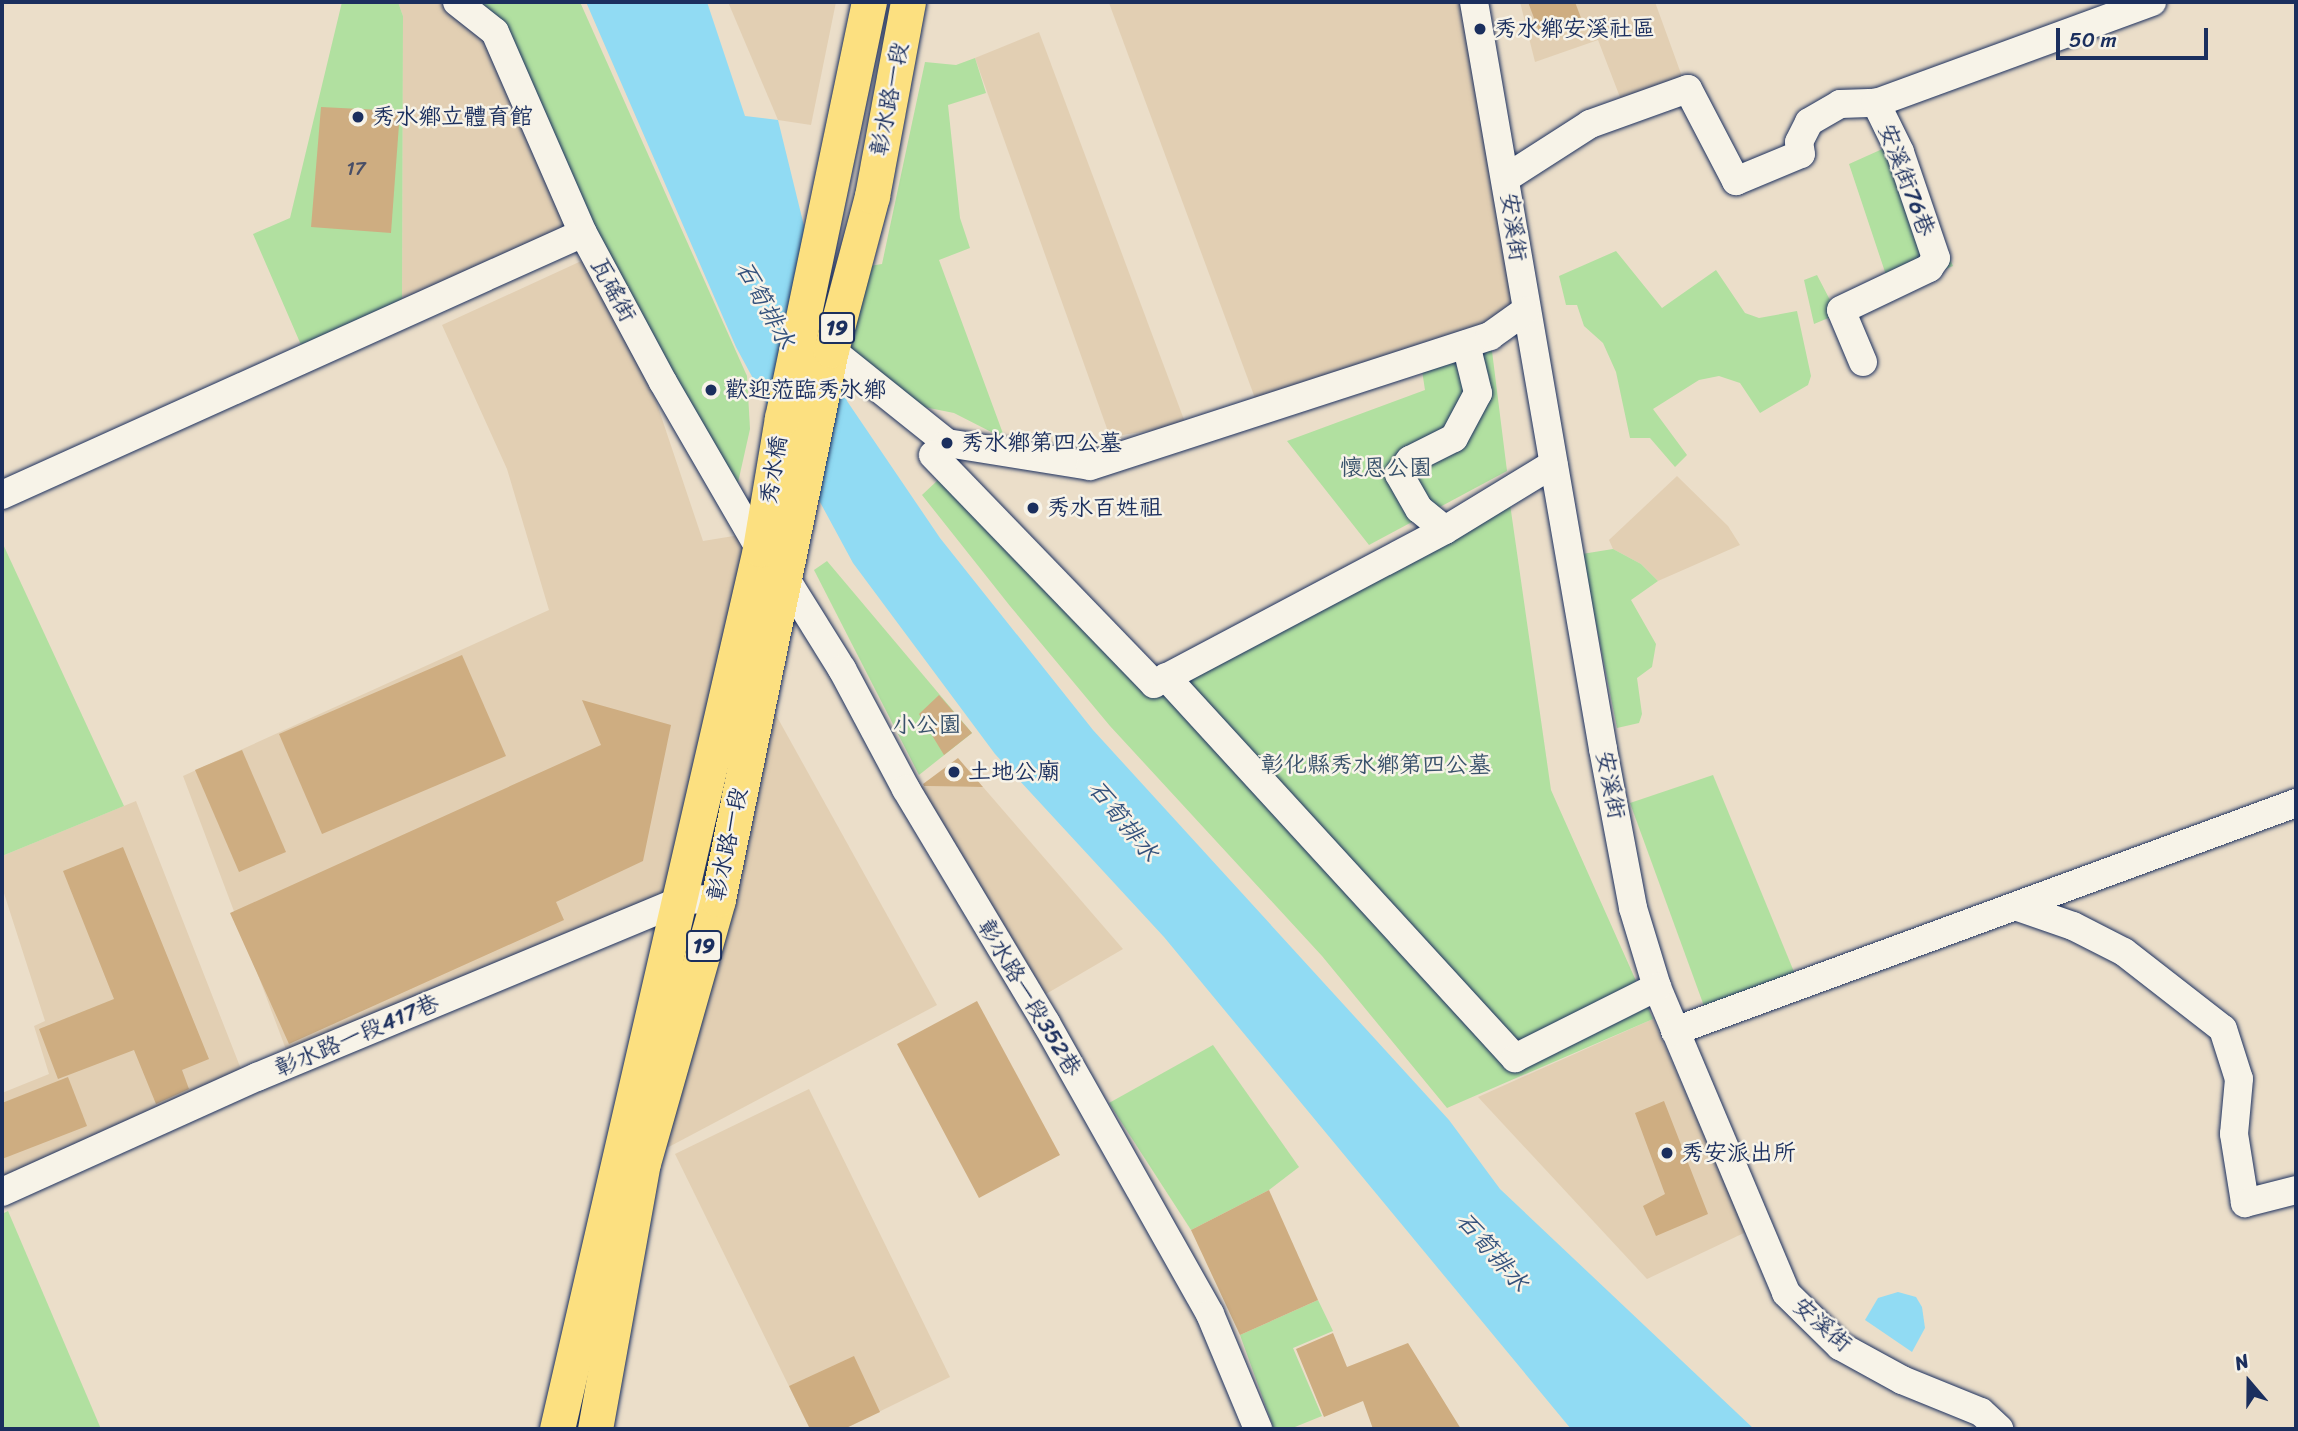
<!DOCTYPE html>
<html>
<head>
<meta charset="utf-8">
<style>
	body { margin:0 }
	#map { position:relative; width:2298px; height:1431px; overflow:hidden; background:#ebdec9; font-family:Sriracha,"LXGW WenKai TC",sans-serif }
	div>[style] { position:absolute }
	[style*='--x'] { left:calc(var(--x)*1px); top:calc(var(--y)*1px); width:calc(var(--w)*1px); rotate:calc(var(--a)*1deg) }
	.built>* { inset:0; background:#e2cfb3 }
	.green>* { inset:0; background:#b1e0a0 }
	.water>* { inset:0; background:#91dbf3 }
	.building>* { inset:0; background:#cead81 }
	.roads { filter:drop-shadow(0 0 2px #1b2f5e) drop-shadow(0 0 2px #1b2f5e) }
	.minor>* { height:28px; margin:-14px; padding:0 14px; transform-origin:14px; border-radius:14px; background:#f7f3e8 }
	.major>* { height:35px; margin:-17.5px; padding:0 17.5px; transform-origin:17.5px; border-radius:17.5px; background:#fce080 }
	.dots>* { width:19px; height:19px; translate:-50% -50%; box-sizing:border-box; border:4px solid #f7f3e8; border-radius:50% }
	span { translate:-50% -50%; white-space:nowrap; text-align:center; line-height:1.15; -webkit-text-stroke:5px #f7f3e8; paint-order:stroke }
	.number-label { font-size:19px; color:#484e67 }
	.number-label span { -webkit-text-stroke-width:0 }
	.shield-label span { padding:2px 5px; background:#f7f3e8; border:2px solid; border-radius:5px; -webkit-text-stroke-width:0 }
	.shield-label { font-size:21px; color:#1b2f5e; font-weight:700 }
	.poi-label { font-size:23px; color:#1b2f5e }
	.left { translate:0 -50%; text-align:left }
	.street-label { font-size:23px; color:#1b2f5e }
	.park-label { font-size:23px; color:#39526b }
	.water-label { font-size:24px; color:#33517c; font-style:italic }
	.frame { position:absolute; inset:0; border:4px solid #1b2f5e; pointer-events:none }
	.north { position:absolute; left:2214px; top:1347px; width:70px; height:70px; -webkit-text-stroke:5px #f7f3e8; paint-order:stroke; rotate:340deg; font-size:19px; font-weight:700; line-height:28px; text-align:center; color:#1b2f5e }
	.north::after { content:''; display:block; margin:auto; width:24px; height:32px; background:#1b2f5e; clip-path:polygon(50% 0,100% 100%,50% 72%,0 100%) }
	.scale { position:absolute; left:2056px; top:28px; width:152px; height:32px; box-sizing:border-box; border:4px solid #1b2f5e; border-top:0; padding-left:9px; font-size:21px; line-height:24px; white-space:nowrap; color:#1b2f5e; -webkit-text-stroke:5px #f7f3e8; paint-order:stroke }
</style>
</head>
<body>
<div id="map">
	<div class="built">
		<i style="clip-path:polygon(398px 2px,437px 2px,479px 21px,583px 234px,402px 318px,403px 16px)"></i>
		<i style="clip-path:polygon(728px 2px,836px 2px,811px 125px,778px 120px)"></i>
		<i style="clip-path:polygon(1472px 2px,1531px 313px,1259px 409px,1109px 3px)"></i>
		<i style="clip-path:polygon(1520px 2px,1655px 2px,1688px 93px,1628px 118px,1598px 40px,1535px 62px)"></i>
		<i style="clip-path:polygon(1039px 32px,1186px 425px,1110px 437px,975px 58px)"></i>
		<i style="clip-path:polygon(590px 257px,656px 401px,703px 541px,746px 534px,674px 901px,293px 1068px,183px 776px,549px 610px,507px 469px,442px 325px)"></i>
		<i style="clip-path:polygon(1677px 476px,1728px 526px,1740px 545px,1658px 581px,1641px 564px,1613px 549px,1609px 540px)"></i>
		<i style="clip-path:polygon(766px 697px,937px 1005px,663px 1150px)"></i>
		<i style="clip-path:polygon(920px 786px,983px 787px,1123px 949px,1046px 994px)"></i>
		<i style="clip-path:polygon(136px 801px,248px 1087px,2px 1195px,2px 1093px,49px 1074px,34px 1026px,45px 1021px,2px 887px,2px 856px)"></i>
		<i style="clip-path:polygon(1653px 1019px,1746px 1232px,1647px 1279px,1478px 1097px)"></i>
		<i style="clip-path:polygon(809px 1089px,950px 1377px,844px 1429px,810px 1429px,675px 1154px)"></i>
	</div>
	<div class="green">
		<i style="clip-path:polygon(342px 2px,398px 2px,403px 16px,402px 318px,308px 361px,253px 234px,290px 218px)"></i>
		<i style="clip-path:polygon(470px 2px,580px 2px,747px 376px,750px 429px,731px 514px)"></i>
		<i style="clip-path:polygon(975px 58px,986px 93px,948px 105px,960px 218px,970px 248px,939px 260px,1005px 439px,954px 413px,919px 406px,839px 345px,856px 268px,882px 264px,925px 62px,956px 65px)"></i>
		<i style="clip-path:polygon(1898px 142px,1953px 266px,1814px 324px,1804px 280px,1817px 275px,1830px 300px,1886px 275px,1849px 164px)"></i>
		<i style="clip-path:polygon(1616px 251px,1662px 308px,1716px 270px,1745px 313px,1759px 318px,1797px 311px,1811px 376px,1808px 385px,1760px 413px,1740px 383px,1719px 376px,1699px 380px,1653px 409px,1687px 455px,1675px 467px,1650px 438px,1630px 438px,1616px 372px,1603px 343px,1584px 326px,1577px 305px,1566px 305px,1559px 276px)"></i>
		<i style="clip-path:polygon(1491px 343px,1507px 471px,1369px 545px,1287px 441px,1425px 390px,1421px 364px)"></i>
		<i style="clip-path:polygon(939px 479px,1152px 694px,1510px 504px,1551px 790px,1653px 1019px,1447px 1108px,1322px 956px,1110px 726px,1010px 606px,922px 495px)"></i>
		<i style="clip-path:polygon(2px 542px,124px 806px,2px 856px)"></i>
		<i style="clip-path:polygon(1613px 549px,1641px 564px,1658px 581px,1631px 600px,1656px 644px,1652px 667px,1637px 678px,1642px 714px,1639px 723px,1617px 728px,1582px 554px)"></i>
		<i style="clip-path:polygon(827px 561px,972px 733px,919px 775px,814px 570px)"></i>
		<i style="clip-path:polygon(1713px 775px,1799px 984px,1708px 1017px,1630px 803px)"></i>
		<i style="clip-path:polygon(1213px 1045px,1299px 1167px,1269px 1190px,1191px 1230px,1109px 1103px)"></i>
		<i style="clip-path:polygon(8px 1211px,101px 1429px,2px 1429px,2px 1214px)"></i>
		<i style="clip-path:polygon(1318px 1300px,1333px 1331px,1293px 1348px,1322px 1416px,1290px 1429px,1274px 1429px,1240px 1335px)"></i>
	</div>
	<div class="water">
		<i style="clip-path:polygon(586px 2px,707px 2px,745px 116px,778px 120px,847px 401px,940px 538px,1093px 730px,1449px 1120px,1500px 1189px,1754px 1429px,1571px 1429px,1164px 937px,995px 754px,853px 563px,736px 347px)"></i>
		<i style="clip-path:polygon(1898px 1292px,1916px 1297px,1922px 1307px,1925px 1328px,1912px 1352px,1865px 1320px,1878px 1298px)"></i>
	</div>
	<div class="building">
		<i style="clip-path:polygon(1528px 2px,1575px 2px,1581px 18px,1540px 34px)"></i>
		<i style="clip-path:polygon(321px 107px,400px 111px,391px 233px,311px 227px)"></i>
		<i style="clip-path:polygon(462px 655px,506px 756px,322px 834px,279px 734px)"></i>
		<i style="clip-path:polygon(939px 695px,972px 733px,944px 755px,919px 714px)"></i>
		<i style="clip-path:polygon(582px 700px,671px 725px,643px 861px,556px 902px,564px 920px,289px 1044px,230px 913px,601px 745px)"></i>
		<i style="clip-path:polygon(242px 750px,286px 852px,239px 872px,195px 770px)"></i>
		<i style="clip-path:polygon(958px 758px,983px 787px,924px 786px,923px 784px)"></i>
		<i style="clip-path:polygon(123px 847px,209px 1059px,182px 1070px,189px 1089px,156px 1104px,134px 1050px,58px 1079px,39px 1029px,114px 999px,63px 871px)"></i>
		<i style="clip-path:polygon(977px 1001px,1060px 1155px,979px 1198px,897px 1044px)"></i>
		<i style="clip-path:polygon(68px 1077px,87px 1126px,2px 1159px,2px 1103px)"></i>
		<i style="clip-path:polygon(1664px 1101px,1708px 1214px,1656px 1236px,1643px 1206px,1665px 1194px,1635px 1113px)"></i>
		<i style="clip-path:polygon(1269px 1190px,1318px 1300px,1240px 1335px,1191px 1230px)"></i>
		<i style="clip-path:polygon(1333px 1333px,1347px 1367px,1408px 1343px,1461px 1429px,1373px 1429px,1363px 1401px,1324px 1417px,1296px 1349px)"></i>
		<i style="clip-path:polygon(854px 1356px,880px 1412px,844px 1429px,810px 1429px,789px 1386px)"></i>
	</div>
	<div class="roads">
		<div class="minor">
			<i style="--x:457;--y:2;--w:48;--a:38.3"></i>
			<i style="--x:495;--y:32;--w:219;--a:66.4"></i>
			<i style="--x:583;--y:233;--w:169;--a:61.8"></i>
			<i style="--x:663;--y:382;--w:193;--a:59.9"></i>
			<i style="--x:760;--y:549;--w:36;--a:48"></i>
			<i style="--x:784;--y:576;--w:110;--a:58.1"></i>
			<i style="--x:842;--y:669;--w:136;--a:61.9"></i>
			<i style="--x:906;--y:789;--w:273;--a:59.1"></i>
			<i style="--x:1046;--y:1023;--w:334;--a:60.6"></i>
			<i style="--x:1210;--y:1314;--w:125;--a:67.3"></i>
			<i style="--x:1474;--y:2;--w:758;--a:80.2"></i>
			<i style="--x:1603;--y:749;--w:162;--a:79.3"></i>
			<i style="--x:1633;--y:908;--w:83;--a:73.1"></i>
			<i style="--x:1657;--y:987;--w:332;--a:67.1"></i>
			<i style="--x:1786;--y:1293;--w:76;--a:44.5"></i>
			<i style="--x:1840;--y:1346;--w:71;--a:28.7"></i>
			<i style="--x:1902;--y:1380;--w:85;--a:22.1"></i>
			<i style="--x:1981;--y:1412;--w:25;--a:43"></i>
			<i style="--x:1506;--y:178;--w:100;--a:-32.7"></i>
			<i style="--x:1590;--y:124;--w:104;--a:-19.7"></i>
			<i style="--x:1688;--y:89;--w:104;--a:62.4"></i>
			<i style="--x:1736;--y:181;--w:70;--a:-22.6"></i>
			<i style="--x:1801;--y:154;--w:12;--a:-99"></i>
			<i style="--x:1799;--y:142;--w:22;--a:-63"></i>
			<i style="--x:1809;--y:122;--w:36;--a:-30"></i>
			<i style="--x:1840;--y:104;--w:36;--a:-2"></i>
			<i style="--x:1876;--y:103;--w:294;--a:-20.1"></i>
			<i style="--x:831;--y:350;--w:149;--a:38.7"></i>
			<i style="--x:947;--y:443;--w:145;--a:9.1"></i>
			<i style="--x:1090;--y:466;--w:421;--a:-18"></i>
			<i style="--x:1490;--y:336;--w:43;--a:-35.5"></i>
			<i style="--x:1863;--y:362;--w:56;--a:-112.9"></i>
			<i style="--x:1841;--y:310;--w:98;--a:-25.5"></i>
			<i style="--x:1929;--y:268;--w:12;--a:-55"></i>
			<i style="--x:1936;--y:258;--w:112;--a:-108.8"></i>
			<i style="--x:1900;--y:152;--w:55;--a:-116.1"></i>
			<i style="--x:947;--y:443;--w:18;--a:139"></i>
			<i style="--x:933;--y:455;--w:318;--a:46"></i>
			<i style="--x:1154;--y:684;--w:329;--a:-27.9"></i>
			<i style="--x:1445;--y:530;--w:127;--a:-31.4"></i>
			<i style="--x:2;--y:495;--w:637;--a:-24.27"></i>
			<i style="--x:1445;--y:530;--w:33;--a:-141"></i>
			<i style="--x:1419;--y:509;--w:40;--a:-119.7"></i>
			<i style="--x:1399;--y:474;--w:18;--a:-52"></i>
			<i style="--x:1410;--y:460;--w:49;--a:-26.6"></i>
			<i style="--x:1454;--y:438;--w:51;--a:-61.9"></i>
			<i style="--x:1478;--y:393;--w:50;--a:-103.8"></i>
			<i style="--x:1166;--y:677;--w:517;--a:47.51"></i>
			<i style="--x:1515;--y:1058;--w:159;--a:-26.6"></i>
			<i style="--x:2018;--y:907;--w:58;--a:19.1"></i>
			<i style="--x:2073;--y:926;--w:57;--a:27"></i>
			<i style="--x:2124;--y:952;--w:125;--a:37.9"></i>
			<i style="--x:2223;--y:1029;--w:52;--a:72.3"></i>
			<i style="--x:2239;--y:1079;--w:55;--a:95.2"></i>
			<i style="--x:2234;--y:1134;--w:70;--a:80.9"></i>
			<i style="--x:2245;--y:1203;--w:53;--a:-14.3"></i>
			<i style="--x:1675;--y:1031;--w:662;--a:-20.16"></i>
			<i style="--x:2;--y:1192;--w:280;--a:-24.3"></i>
			<i style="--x:257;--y:1077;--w:460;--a:-22.6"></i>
			<i style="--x:682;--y:900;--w:36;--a:-2"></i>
		</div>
		<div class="major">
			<i style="--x:557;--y:1429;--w:903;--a:-77.01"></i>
			<i style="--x:760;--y:549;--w:133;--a:-80.5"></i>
			<i style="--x:782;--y:418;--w:425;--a:-78.2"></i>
			<i style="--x:595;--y:1429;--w:270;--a:-79.8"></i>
			<i style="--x:643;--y:1163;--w:274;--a:-74.1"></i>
			<i style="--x:718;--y:899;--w:561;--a:-78.37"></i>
			<i style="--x:831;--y:350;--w:159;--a:-75.1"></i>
			<i style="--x:872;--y:196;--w:197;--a:-79.5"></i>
		</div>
	</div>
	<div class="dots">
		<i style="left:1480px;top:29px;background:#1b2f5e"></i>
		<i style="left:358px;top:117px;background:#1b2f5e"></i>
		<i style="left:711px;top:390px;background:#1b2f5e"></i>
		<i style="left:947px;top:443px;background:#1b2f5e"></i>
		<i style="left:1033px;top:508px;background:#1b2f5e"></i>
		<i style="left:954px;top:772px;background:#1b2f5e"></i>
		<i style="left:1667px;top:1153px;background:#1b2f5e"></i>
	</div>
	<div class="number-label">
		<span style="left:356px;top:169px">17</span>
	</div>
	<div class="shield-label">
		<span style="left:837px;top:328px">19</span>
		<span style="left:704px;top:946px">19</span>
	</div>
	<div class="poi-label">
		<span class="left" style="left:1494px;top:29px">秀水鄉安溪社區</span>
		<span class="left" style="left:372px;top:117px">秀水鄉立體育館</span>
		<span class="left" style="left:725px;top:390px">歡迎蒞臨秀水鄉</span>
		<span class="left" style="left:961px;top:443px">秀水鄉第四公墓</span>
		<span class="left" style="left:1047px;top:508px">秀水百姓祖</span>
		<span class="left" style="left:968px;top:772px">土地公廟</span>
		<span class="left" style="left:1681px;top:1153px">秀安派出所</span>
	</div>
	<div class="street-label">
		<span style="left:890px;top:99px;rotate:-79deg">彰水路一段</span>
		<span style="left:1906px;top:180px;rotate:69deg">安溪街76巷</span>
		<span style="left:1513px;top:227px;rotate:82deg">安溪街</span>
		<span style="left:613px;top:290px;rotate:62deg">瓦磘街</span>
		<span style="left:774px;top:470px;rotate:-81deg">秀水橋</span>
		<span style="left:1610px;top:785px;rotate:79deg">安溪街</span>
		<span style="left:728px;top:844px;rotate:-78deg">彰水路一段</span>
		<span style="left:1029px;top:998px;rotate:59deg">彰水路一段352巷</span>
		<span style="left:357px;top:1036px;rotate:-23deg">彰水路一段417巷</span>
		<span style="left:1822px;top:1325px;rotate:41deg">安溪街</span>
	</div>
	<div class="park-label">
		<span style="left:1386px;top:468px">懷恩公園</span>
		<span style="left:927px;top:725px">小公園</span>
		<span style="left:1376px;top:765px">彰化縣秀水鄉第四公墓</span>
	</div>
	<div class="water-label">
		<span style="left:765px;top:305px;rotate:61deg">石筍排水</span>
		<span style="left:1123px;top:821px;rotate:51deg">石筍排水</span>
		<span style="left:1492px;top:1252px;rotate:49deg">石筍排水</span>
	</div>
	<div class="frame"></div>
	<div class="north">N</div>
	<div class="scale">50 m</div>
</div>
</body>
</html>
